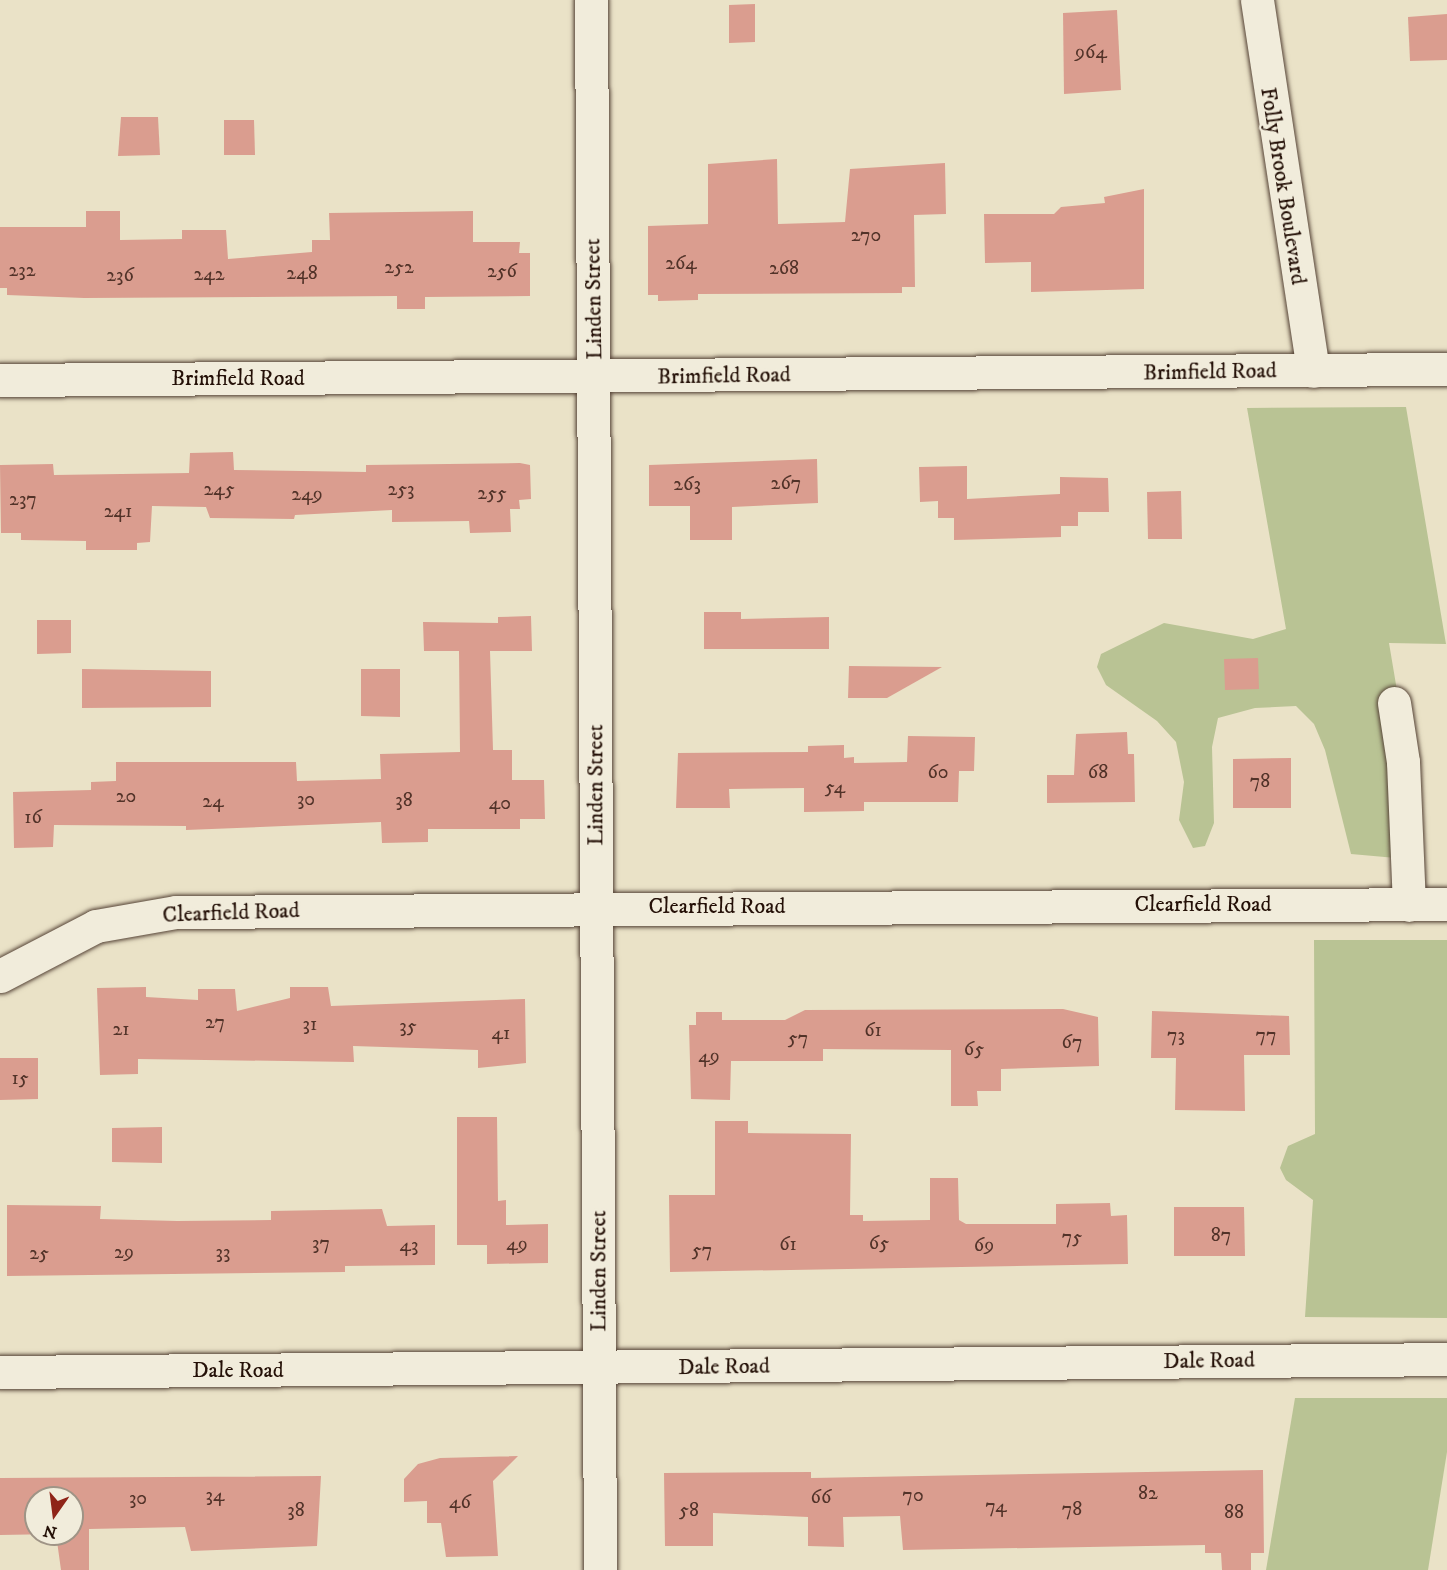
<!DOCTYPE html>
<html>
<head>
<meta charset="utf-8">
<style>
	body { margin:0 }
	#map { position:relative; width:1447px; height:1570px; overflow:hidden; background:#eae2c7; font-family:"IM FELL DW Pica",serif }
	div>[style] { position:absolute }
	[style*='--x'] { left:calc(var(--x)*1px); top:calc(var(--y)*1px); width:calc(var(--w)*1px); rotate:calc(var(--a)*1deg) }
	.green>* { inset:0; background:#b9c394 }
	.building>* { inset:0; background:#da9d8f }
	.roads { filter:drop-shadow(0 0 2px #564437) drop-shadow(0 0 2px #564437) }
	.minor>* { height:33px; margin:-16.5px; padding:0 16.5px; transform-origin:16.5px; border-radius:16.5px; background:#f1ecdb }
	span { translate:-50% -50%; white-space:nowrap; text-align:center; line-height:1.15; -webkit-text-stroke:4.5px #f1ecdb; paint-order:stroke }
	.number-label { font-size:20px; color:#523329 }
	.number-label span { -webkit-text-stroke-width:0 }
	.street-label { font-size:22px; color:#241007 }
	.north { position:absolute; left:24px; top:1486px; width:60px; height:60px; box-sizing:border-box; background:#f1ecdb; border:2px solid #9f9486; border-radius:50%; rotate:194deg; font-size:16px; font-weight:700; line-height:24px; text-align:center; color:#241007 }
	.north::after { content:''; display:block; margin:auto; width:21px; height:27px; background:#8f2418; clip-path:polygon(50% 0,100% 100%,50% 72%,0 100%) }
</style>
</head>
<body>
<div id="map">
	<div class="green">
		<i style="clip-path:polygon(1406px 407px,1446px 644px,1389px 643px,1406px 744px,1396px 858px,1351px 854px,1325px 750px,1314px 724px,1296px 706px,1255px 708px,1218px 718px,1212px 747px,1214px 823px,1205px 846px,1193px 848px,1179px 820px,1184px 782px,1176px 742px,1157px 721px,1106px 685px,1097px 667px,1101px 654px,1164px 623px,1253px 639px,1286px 629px,1247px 408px)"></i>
		<i style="clip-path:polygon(1314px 940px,1447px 940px,1447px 1318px,1305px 1317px,1313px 1200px,1286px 1180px,1280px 1168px,1288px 1146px,1315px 1134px)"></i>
		<i style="clip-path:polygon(1295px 1398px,1447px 1398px,1447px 1452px,1428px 1570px,1266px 1570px)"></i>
	</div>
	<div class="building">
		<i style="clip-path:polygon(755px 4px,755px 42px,729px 43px,729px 5px)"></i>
		<i style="clip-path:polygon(1117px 10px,1121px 90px,1064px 94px,1063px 13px)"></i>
		<i style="clip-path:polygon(1447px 14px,1447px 60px,1410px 61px,1408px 17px)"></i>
		<i style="clip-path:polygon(121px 117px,158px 117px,160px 155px,118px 156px)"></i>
		<i style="clip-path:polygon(224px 120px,254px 120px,255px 155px,224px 155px)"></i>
		<i style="clip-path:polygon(777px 159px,778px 224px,845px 222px,850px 169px,945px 163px,946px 214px,914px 215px,915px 287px,902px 287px,902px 293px,698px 294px,698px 300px,658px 301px,658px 295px,648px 295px,648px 226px,708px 224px,708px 164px)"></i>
		<i style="clip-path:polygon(1144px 189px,1144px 289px,1031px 292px,1031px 262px,985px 263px,984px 214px,1054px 214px,1061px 207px,1105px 203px,1104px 197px)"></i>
		<i style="clip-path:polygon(86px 211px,120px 211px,120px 240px,182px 239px,182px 230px,226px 230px,228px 259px,312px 252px,312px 240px,330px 240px,329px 213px,473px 211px,473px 242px,520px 242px,519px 253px,530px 253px,530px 296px,425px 297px,425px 309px,397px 309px,397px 296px,84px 298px,7px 295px,7px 288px,0 288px,0 227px,86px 227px)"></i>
		<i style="clip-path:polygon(233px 452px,234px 470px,366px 472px,366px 465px,520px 463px,530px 465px,531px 499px,519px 500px,520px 509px,510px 509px,511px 532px,470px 533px,469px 521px,392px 522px,392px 510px,295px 515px,294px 519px,210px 518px,206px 507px,152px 506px,150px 542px,137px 543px,137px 550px,86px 550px,86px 541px,21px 540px,21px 533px,1px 533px,0 465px,53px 464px,54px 475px,189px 473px,190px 453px)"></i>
		<i style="clip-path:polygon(817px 459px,818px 503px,732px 507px,732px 540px,690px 540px,690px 506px,649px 506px,649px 465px)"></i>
		<i style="clip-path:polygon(967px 466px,967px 499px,1060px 494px,1060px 477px,1108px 478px,1109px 512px,1078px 512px,1078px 526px,1061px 526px,1061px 537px,954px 540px,954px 518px,938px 518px,938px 501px,920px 502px,919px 467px)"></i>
		<i style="clip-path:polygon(1181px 491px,1182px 539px,1148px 539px,1147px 492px)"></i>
		<i style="clip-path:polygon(704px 612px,741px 612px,741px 619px,829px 617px,829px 649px,704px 649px)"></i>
		<i style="clip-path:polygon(531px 616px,532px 651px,490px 651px,493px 750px,512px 750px,512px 780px,544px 780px,545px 819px,520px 819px,520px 829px,428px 829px,428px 842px,382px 843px,381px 822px,186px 830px,186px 826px,54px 825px,53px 847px,14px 848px,13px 792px,91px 790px,91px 782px,116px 781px,116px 762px,296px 762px,297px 781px,381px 779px,380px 754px,460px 752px,459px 651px,424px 651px,423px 622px,498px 623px,498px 617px)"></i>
		<i style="clip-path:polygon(37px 620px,71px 620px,71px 653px,37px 654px)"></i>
		<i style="clip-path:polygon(1258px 658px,1259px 689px,1225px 690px,1224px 659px)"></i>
		<i style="clip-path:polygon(849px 666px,942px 667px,887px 698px,848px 698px)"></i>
		<i style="clip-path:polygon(82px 669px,211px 671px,211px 707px,82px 708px)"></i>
		<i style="clip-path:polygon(361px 669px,400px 669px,400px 717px,361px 716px)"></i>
		<i style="clip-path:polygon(1127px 732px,1128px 754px,1134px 754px,1135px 802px,1047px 803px,1047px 775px,1074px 775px,1076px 734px)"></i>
		<i style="clip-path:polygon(908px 736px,975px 737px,974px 771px,959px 771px,958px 802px,864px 802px,864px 811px,804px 812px,804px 788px,729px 789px,730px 808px,676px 808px,678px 753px,808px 752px,808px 746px,844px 745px,844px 758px,854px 757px,854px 763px,907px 762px)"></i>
		<i style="clip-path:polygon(1291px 758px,1291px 808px,1233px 808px,1233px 759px)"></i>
		<i style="clip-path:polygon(146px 987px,146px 997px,198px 1000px,198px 989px,235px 989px,237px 1011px,290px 998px,290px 987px,328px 987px,331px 1006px,525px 999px,526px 1063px,478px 1068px,478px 1050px,353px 1046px,354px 1062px,138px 1059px,138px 1074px,100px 1075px,97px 988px)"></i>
		<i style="clip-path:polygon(1063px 1009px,1098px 1017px,1099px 1066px,1001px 1069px,1001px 1091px,977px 1091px,978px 1106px,951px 1106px,951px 1050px,823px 1049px,823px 1061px,731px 1061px,730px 1100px,691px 1099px,689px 1025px,696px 1025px,696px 1012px,722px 1012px,722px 1020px,785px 1020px,805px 1010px)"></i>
		<i style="clip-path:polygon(1152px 1011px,1289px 1016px,1290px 1055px,1244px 1055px,1245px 1111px,1175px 1110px,1176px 1058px,1151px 1058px)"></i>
		<i style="clip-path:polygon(0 1058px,38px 1058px,38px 1099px,0 1100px)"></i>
		<i style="clip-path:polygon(457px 1117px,497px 1117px,498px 1201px,506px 1200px,506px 1225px,548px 1224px,548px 1263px,487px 1264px,487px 1245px,457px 1245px)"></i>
		<i style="clip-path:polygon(715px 1121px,748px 1121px,748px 1133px,851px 1134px,850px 1215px,863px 1215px,863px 1221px,930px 1220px,930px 1178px,958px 1178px,959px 1220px,966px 1224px,1056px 1224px,1056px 1204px,1110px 1203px,1111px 1216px,1127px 1215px,1128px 1264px,670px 1272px,669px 1195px,715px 1195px)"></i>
		<i style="clip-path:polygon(162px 1127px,162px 1163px,112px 1162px,112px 1128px)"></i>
		<i style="clip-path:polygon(7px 1205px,101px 1206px,100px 1219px,177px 1221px,271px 1220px,271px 1211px,382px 1209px,387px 1226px,435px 1225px,435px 1265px,345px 1266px,345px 1272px,7px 1276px)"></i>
		<i style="clip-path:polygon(1174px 1207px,1244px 1207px,1245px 1256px,1174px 1256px)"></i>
		<i style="clip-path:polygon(518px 1456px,493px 1481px,498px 1556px,446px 1557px,441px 1523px,427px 1523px,427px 1501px,404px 1502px,404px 1479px,418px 1464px,440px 1458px)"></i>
		<i style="clip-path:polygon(1263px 1470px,1264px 1553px,1251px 1553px,1251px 1570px,1222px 1570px,1221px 1553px,1205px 1553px,1205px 1545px,903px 1550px,900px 1516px,843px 1517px,844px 1547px,808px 1546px,808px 1517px,713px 1513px,713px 1546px,665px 1546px,664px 1473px,811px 1472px,811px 1478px)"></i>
		<i style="clip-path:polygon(evenodd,321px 1476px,317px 1546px,191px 1551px,185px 1527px,89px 1529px,89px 1570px,61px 1570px,56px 1534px,0 1535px,0 1478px,321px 1476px,36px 1498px,72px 1498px,72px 1534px,36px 1534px,36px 1498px)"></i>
	</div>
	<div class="roads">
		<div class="minor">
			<i style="--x:591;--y:0;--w:1570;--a:89.67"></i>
			<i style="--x:1257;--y:0;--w:375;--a:81.4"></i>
			<i style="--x:0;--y:380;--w:1447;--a:-0.44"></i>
			<i style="--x:1394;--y:703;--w:60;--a:81.3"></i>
			<i style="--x:1403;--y:762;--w:143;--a:87.6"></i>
			<i style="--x:0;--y:976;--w:108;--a:-27.5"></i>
			<i style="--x:96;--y:926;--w:81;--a:-9.9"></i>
			<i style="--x:176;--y:912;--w:1271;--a:-0.36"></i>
			<i style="--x:0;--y:1372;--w:1447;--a:-0.51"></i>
		</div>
	</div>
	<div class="number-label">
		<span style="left:1091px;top:52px">964</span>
		<span style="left:866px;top:235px">270</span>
		<span style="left:681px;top:263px">264</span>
		<span style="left:399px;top:267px">252</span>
		<span style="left:784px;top:268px">268</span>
		<span style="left:22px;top:270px">232</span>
		<span style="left:502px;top:271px">256</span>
		<span style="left:302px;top:273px">248</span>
		<span style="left:209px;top:274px">242</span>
		<span style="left:120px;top:275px">236</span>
		<span style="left:786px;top:483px">267</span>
		<span style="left:687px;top:484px">263</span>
		<span style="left:219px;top:489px">245</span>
		<span style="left:401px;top:489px">253</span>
		<span style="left:492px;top:493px">255</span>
		<span style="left:307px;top:494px">249</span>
		<span style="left:23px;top:499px">237</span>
		<span style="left:118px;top:511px">241</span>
		<span style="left:938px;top:772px">60</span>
		<span style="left:1098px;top:772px">68</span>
		<span style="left:1260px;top:781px">78</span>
		<span style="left:835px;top:787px">54</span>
		<span style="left:126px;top:796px">20</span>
		<span style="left:306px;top:799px">30</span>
		<span style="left:404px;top:800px">38</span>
		<span style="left:213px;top:801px">24</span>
		<span style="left:500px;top:803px">40</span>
		<span style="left:33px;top:817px">16</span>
		<span style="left:215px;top:1022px">27</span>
		<span style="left:310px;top:1024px">31</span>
		<span style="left:408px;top:1026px">35</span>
		<span style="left:121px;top:1029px">21</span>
		<span style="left:873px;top:1030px">61</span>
		<span style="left:501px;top:1033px">41</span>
		<span style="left:1176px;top:1035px">73</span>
		<span style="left:1266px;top:1035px">77</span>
		<span style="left:798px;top:1038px">57</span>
		<span style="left:1072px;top:1042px">67</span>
		<span style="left:974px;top:1049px">65</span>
		<span style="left:709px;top:1056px">49</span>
		<span style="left:20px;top:1078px">15</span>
		<span style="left:1221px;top:1235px">87</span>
		<span style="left:1072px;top:1237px">75</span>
		<span style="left:321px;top:1243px">37</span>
		<span style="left:879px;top:1243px">65</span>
		<span style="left:517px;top:1244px">49</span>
		<span style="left:788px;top:1244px">61</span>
		<span style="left:409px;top:1245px">43</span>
		<span style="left:984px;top:1245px">69</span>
		<span style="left:702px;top:1250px">57</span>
		<span style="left:124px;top:1252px">29</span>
		<span style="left:223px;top:1252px">33</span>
		<span style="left:39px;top:1253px">25</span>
		<span style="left:1148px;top:1493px">82</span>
		<span style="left:215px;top:1495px">34</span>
		<span style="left:913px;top:1495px">70</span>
		<span style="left:821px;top:1497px">66</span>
		<span style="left:138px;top:1498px">30</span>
		<span style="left:460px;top:1502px">46</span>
		<span style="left:996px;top:1506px">74</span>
		<span style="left:1072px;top:1509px">78</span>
		<span style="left:296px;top:1510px">38</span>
		<span style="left:689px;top:1510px">58</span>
		<span style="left:1234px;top:1512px">88</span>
	</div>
	<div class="street-label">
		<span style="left:1283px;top:186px;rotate:81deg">Folly Brook Boulevard</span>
		<span style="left:594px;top:299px;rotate:-91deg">Linden Street</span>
		<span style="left:1210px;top:372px;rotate:-1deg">Brimfield Road</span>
		<span style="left:724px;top:376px;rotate:-1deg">Brimfield Road</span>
		<span style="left:238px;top:379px">Brimfield Road</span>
		<span style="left:596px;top:785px;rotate:-90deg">Linden Street</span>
		<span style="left:1203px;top:905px">Clearfield Road</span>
		<span style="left:717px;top:907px">Clearfield Road</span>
		<span style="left:231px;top:913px;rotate:-2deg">Clearfield Road</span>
		<span style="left:599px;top:1271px;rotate:-90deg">Linden Street</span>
		<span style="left:1209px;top:1361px;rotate:-1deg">Dale Road</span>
		<span style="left:724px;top:1367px;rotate:-1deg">Dale Road</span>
		<span style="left:238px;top:1371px">Dale Road</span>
	</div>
	<div class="north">N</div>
</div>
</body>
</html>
